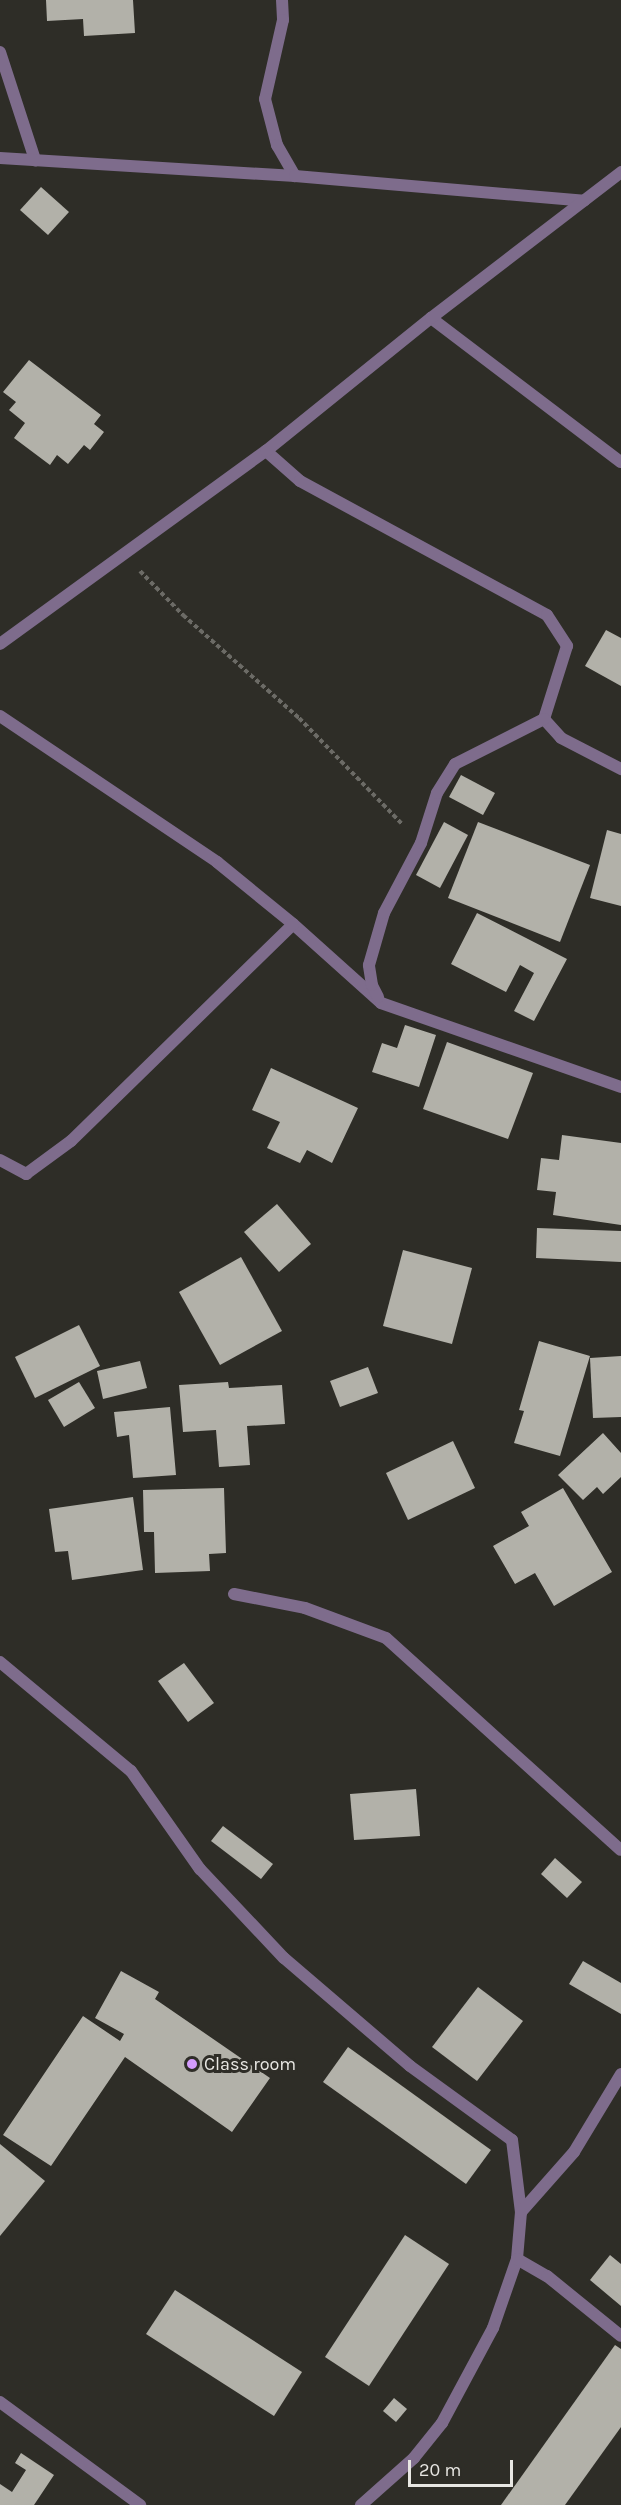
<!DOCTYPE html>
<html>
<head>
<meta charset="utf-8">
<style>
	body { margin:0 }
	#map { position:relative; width:621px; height:2505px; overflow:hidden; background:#2e2d27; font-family:Karla,sans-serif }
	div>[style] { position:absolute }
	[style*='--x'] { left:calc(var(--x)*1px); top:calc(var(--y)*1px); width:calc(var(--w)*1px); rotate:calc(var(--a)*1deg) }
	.building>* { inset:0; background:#b2b1a9 }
	.path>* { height:4px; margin-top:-2px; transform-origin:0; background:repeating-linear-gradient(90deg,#6c6b66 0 4.5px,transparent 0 7.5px) }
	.minor>* { height:12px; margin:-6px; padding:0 6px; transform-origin:6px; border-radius:6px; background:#7e6c8c }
	.dots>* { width:16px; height:16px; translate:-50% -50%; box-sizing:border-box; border:3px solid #2e2d27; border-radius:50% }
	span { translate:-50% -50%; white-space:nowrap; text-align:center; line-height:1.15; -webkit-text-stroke:6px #2e2d27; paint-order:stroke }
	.poi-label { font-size:18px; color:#e8e7e3 }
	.left { translate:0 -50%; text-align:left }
	.scale { position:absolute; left:408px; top:2460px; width:105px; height:27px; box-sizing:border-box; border:3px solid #e8e7e3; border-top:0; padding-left:8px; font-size:18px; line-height:21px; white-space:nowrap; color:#e8e7e3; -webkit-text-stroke:4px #2e2d27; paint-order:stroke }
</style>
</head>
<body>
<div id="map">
	<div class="building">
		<i style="clip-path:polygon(46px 0,133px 0,135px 33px,84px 36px,83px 19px,47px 21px)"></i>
		<i style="clip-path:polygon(41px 187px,69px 212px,48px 235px,20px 210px)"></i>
		<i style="clip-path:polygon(29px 360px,101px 415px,94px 424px,104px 432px,90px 450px,84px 445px,68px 464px,57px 455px,50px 465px,14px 438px,25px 423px,9px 410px,16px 402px,3px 392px)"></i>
		<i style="clip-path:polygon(606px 630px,621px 638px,621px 686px,585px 666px)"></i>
		<i style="clip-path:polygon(461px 775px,495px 793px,483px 815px,449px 797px)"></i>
		<i style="clip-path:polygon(444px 822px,468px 835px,440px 888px,416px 875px)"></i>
		<i style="clip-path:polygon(478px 822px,590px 865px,560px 942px,448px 898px)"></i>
		<i style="clip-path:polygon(607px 830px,621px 834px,621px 906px,590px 898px)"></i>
		<i style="clip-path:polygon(477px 913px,567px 959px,534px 1021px,514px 1011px,534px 973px,520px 965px,506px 992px,451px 964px)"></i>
		<i style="clip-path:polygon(405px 1025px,436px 1035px,419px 1087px,372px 1072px,382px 1043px,397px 1048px)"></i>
		<i style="clip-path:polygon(447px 1042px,533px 1073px,508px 1139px,423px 1109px)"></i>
		<i style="clip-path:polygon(271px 1068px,358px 1108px,332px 1163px,307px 1150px,300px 1163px,267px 1148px,280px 1122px,252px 1110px)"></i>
		<i style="clip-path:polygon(562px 1135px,621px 1143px,621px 1225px,553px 1215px,556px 1192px,537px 1190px,541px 1158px,559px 1160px)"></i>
		<i style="clip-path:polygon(277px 1204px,311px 1244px,279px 1272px,244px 1232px)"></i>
		<i style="clip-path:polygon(537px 1228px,621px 1231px,621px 1262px,536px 1258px)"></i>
		<i style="clip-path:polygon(403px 1250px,472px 1268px,452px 1344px,383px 1326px)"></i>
		<i style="clip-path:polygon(241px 1257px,282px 1331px,220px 1365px,179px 1292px)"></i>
		<i style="clip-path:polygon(79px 1325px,100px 1366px,35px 1398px,15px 1357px)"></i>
		<i style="clip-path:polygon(539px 1341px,590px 1356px,560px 1456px,514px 1443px,524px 1411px,519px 1410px)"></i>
		<i style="clip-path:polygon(621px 1356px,621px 1417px,593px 1418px,590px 1358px)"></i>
		<i style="clip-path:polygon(140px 1361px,147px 1388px,103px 1399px,97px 1371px)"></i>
		<i style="clip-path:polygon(368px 1367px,378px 1393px,340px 1407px,330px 1381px)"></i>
		<i style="clip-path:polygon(79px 1382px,95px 1408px,64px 1427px,48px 1400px)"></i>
		<i style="clip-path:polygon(228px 1382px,229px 1388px,282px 1385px,285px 1424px,247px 1426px,250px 1465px,219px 1467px,216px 1430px,183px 1432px,179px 1385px)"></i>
		<i style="clip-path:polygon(170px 1407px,176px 1475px,133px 1478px,129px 1435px,117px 1437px,114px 1412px)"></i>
		<i style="clip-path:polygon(603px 1433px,621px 1453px,621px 1477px,603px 1494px,597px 1487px,583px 1500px,558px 1475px)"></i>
		<i style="clip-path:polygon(453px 1441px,475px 1488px,408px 1520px,386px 1473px)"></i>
		<i style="clip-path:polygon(224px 1488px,226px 1553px,209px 1554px,210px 1571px,155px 1573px,154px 1532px,144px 1532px,143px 1490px)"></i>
		<i style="clip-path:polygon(563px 1488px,612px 1572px,554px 1606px,535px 1573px,515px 1584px,493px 1546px,529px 1526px,521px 1512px)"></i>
		<i style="clip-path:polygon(133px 1497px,143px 1570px,72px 1580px,68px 1551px,55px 1552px,49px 1509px)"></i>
		<i style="clip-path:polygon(184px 1663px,214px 1703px,188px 1722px,158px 1681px)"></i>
		<i style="clip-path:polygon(416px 1789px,420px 1836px,354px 1840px,350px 1794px)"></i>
		<i style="clip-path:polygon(223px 1826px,273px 1864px,261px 1879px,211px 1841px)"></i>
		<i style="clip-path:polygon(555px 1858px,582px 1882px,567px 1898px,541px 1874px)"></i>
		<i style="clip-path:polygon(583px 1961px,621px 1983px,621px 2014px,569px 1984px)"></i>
		<i style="clip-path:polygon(121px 1971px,159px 1992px,155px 1999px,270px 2078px,232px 2132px,125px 2057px,51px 2166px,3px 2135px,83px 2016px,120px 2041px,124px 2034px,95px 2018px)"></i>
		<i style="clip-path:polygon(478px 1987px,523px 2021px,477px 2081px,432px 2047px)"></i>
		<i style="clip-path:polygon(348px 2047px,491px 2150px,466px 2184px,323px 2082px)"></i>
		<i style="clip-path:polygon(0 2144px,45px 2181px,0 2236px)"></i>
		<i style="clip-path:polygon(405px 2235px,449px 2264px,369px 2386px,325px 2357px)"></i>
		<i style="clip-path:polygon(610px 2255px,621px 2264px,621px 2306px,590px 2280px)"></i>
		<i style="clip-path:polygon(175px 2290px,302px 2372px,274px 2416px,146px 2334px)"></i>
		<i style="clip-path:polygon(615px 2345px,621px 2349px,621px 2427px,565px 2505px,501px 2505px)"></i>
		<i style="clip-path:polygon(394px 2398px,407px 2409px,396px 2422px,383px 2411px)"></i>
		<i style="clip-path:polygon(21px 2453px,54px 2475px,34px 2505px,0 2505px,0 2484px,12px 2492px,26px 2470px,15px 2463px)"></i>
	</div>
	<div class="path">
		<i style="--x:140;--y:571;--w:62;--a:45.7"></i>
		<i style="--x:183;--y:615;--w:155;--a:41.6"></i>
		<i style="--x:299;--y:718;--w:148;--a:45.8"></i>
	</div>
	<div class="minor">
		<i style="--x:282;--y:0;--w:20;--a:87"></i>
		<i style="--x:283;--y:20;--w:81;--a:102.8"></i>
		<i style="--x:265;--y:99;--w:48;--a:75.4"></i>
		<i style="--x:277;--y:145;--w:36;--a:60"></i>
		<i style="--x:0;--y:52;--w:114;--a:72"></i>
		<i style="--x:0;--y:158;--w:296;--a:3.5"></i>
		<i style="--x:295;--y:176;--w:290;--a:4.9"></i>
		<i style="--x:431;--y:318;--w:238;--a:37.2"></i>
		<i style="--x:266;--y:451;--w:45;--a:41.4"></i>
		<i style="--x:300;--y:481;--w:281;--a:28.5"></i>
		<i style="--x:547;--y:615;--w:37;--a:57"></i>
		<i style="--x:567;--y:646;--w:77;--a:107.5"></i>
		<i style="--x:544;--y:719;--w:25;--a:48"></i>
		<i style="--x:561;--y:738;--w:68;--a:27.3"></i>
		<i style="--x:0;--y:644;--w:329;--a:-36"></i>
		<i style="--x:266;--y:451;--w:212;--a:-38.9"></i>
		<i style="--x:431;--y:318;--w:240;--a:-37.5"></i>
		<i style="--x:0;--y:716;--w:262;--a:33.9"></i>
		<i style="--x:217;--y:862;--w:98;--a:39.2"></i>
		<i style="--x:293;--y:924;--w:118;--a:41.9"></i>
		<i style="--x:381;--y:1003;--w:254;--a:19.3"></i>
		<i style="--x:378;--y:997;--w:13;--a:-117"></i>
		<i style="--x:372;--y:985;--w:20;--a:-99"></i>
		<i style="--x:369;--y:965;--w:54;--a:-73.9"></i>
		<i style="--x:384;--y:913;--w:79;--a:-62.1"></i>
		<i style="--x:421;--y:843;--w:52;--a:-72.3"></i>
		<i style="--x:437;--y:793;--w:34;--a:-58"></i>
		<i style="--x:455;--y:764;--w:100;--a:-26.8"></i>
		<i style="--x:0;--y:1160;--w:30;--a:28"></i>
		<i style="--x:26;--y:1174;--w:56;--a:-36.3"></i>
		<i style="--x:71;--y:1141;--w:310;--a:-44.3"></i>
		<i style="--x:234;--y:1594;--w:72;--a:11.2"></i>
		<i style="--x:305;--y:1608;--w:86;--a:20.3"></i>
		<i style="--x:386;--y:1638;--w:316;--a:42.1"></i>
		<i style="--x:0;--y:1662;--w:170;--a:39.8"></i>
		<i style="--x:131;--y:1771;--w:120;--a:54.9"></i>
		<i style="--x:200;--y:1869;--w:122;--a:46.7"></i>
		<i style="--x:284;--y:1958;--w:166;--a:40.6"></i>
		<i style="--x:410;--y:2066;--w:126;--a:36"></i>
		<i style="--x:512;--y:2140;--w:73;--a:82.9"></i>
		<i style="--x:521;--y:2212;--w:47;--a:94.9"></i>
		<i style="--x:517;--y:2259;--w:73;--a:109.2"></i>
		<i style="--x:493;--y:2328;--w:108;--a:118.2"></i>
		<i style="--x:442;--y:2423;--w:45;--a:128.7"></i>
		<i style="--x:414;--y:2458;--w:71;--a:138.4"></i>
		<i style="--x:521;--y:2212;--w:80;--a:-48.5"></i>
		<i style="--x:574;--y:2152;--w:91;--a:-58.9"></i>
		<i style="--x:517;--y:2259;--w:34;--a:30"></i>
		<i style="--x:547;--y:2276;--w:95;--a:39"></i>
		<i style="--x:0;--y:2402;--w:174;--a:36.3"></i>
	</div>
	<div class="dots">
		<i style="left:192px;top:2064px;background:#d49cfc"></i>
	</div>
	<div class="poi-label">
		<span class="left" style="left:204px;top:2064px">Class room</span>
	</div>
	<div class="scale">20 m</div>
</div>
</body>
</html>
